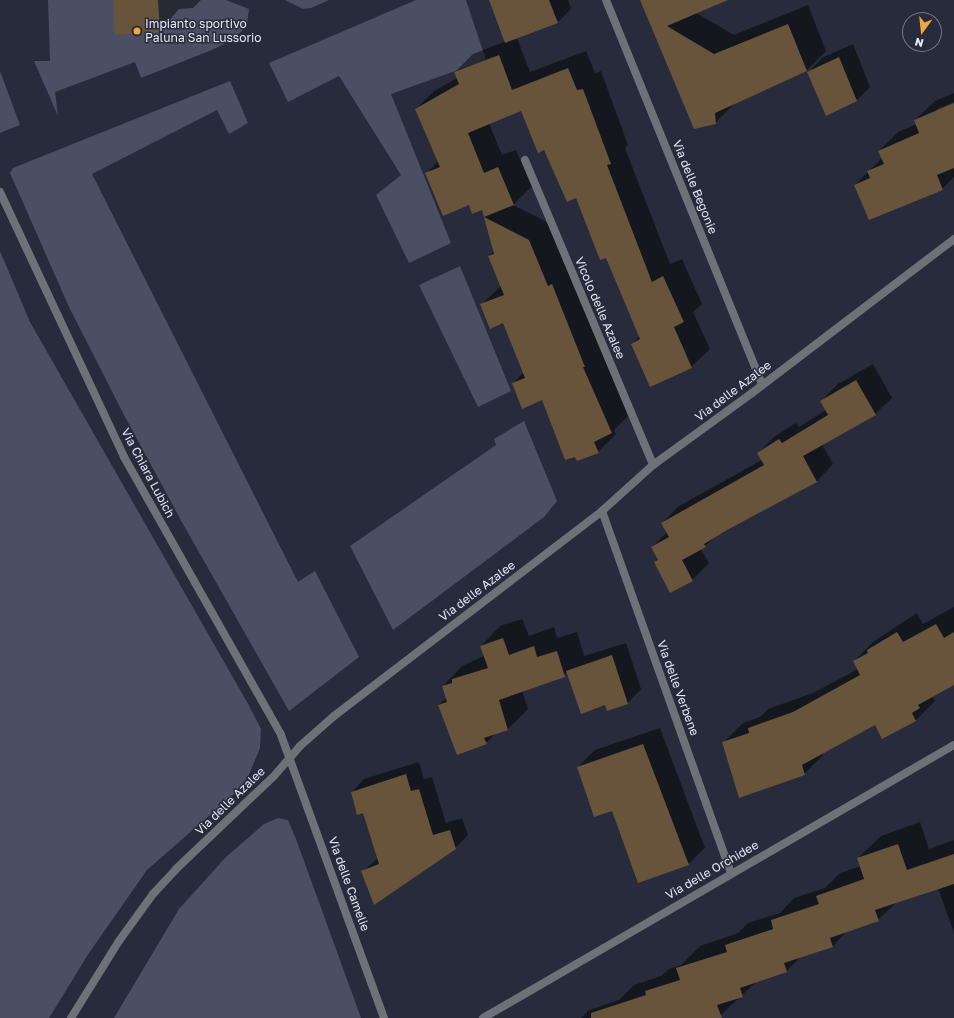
<!DOCTYPE html>
<html>
<head>
<meta charset="utf-8">
<style>
	body { margin:0 }
	#map { position:relative; width:954px; height:1018px; overflow:hidden; background:#282b3b; font-family:"Golos Text",sans-serif }
	div>[style] { position:absolute }
	[style*='--x'] { left:calc(var(--x)*1px); top:calc(var(--y)*1px); width:calc(var(--w)*1px); rotate:calc(var(--a)*1deg) }
	.green>* { inset:0; background:#4a4f64 }
	.shadow>* { inset:0; background:#0007 }
	.building>* { inset:0; background:#68533b }
	.minor>* { height:8px; margin:-4px; padding:0 4px; transform-origin:4px; border-radius:4px; background:#6f7179 }
	.tertiary>* { height:8px; margin:-4px; padding:0 4px; transform-origin:4px; border-radius:4px; background:#6f7179 }
	.dots>* { width:11px; height:11px; translate:-50% -50%; box-sizing:border-box; border:2px solid #282b3b; border-radius:50% }
	span { translate:-50% -50%; white-space:nowrap; text-align:center; line-height:1.15; -webkit-text-stroke:3px #282b3b; paint-order:stroke }
	.poi-label { font-size:12px; color:#e6e9f3 }
	.left { translate:0 -50%; text-align:left }
	.street-label { font-size:12px; color:#e6e9f3 }
	.north { position:absolute; left:902px; top:12px; width:40px; height:40px; box-sizing:border-box; background:#282b3b; border:1px solid #747785; border-radius:50%; rotate:195deg; font-size:11px; font-weight:700; line-height:16px; text-align:center; color:#e6e9f3 }
	.north::after { content:''; display:block; margin:auto; width:14px; height:18px; background:#f1a640; clip-path:polygon(50% 0,100% 100%,50% 72%,0 100%) }
</style>
</head>
<body>
<div id="map">
	<div class="green">
		<i style="clip-path:polygon(48px 0,226px 0,249px 9px,247px 24px,242px 31px,230px 41px,212px 50px,141px 78px,135px 62px,55px 92px,58px 116px,34px 61px,50px 61px)"></i>
		<i style="clip-path:polygon(285px 0,329px 0,311px 8px,303px 9px)"></i>
		<i style="clip-path:polygon(416px 0,466px 0,486px 60px,391px 94px,451px 243px,409px 263px,376px 195px,401px 175px,339px 76px,288px 102px,269px 63px)"></i>
		<i style="clip-path:polygon(0 71px,20px 125px,0 133px)"></i>
		<i style="clip-path:polygon(230px 81px,248px 123px,229px 134px,217px 110px,92px 174px,298px 582px,315px 571px,359px 657px,289px 711px,183px 524px,124px 415px,69px 307px,10px 173px,13px 168px)"></i>
		<i style="clip-path:polygon(0 251px,30px 322px,247px 702px,261px 729px,260px 748px,248px 777px,234px 794px,147px 870px,89px 953px,49px 1018px,0 1018px)"></i>
		<i style="clip-path:polygon(460px 266px,511px 391px,478px 407px,419px 285px)"></i>
		<i style="clip-path:polygon(524px 421px,557px 501px,544px 517px,393px 630px,350px 546px,496px 445px,494px 439px)"></i>
		<i style="clip-path:polygon(278px 818px,288px 820px,296px 839px,361px 1018px,114px 1018px,179px 909px,226px 857px,264px 824px)"></i>
	</div>
	<div class="shadow">
		<i style="clip-path:polygon(114px 0,201px 0,193px 8px,179px 9px,160px 31px)"></i>
		<i style="clip-path:polygon(495px 0,568px 0,571px 9px,558px 22px,517px 38px,530px 72px,586px 51px,595px 73px,601px 71px,628px 145px,625px 148px,670px 264px,682px 259px,702px 304px,693px 312px,710px 349px,691px 367px,651px 385px,632px 344px,640px 336px,606px 256px,576px 197px,522px 109px,489px 123px,502px 155px,516px 150px,532px 186px,513px 205px,547px 222px,629px 415px,614px 430px,616px 434px,598px 452px,543px 399px,513px 383px,524px 372px,503px 322px,481px 305px,501px 286px,489px 256px,494px 251px,482px 209px,469px 204px,426px 174px,438px 161px,416px 109px,434px 91px,457px 78px,455px 72px,473px 54px,506px 41px)"></i>
		<i style="clip-path:polygon(640px 0,726px 0,696px 13px,734px 35px,808px 5px,826px 51px,807px 70px,735px 103px,715px 123px)"></i>
		<i style="clip-path:polygon(853px 44px,870px 87px,857px 100px,809px 72px,822px 58px)"></i>
		<i style="clip-path:polygon(954px 93px,954px 102px,937px 109px,937px 112px,954px 105px,954px 177px,942px 189px,855px 185px,882px 158px,879px 151px,898px 132px,917px 124px,915px 120px,935px 101px)"></i>
		<i style="clip-path:polygon(873px 364px,892px 398px,875px 414px,822px 444px,833px 464px,817px 481px,717px 535px,701px 549px,709px 563px,692px 580px,655px 562px,658px 558px,652px 547px,667px 532px,662px 523px,679px 506px,762px 460px,758px 453px,775px 436px,796px 423px,799px 427px,826px 410px,821px 401px,838px 384px)"></i>
		<i style="clip-path:polygon(954px 607px,954px 684px,932px 696px,935px 701px,916px 720px,875px 724px,823px 752px,823px 755px,804px 774px,723px 743px,743px 723px,760px 717px,768px 709px,813px 693px,858px 669px,854px 661px,873px 642px,917px 613px,923px 624px)"></i>
		<i style="clip-path:polygon(522px 619px,529px 636px,554px 627px,557px 638px,577px 632px,584px 656px,626px 643px,641px 689px,628px 703px,607px 710px,606px 704px,567px 673px,522px 691px,528px 709px,508px 729px,497px 732px,486px 743px,439px 705px,447px 697px,443px 686px,462px 666px,484px 656px,481px 646px,500px 626px)"></i>
		<i style="clip-path:polygon(660px 728px,705px 848px,688px 864px,613px 809px,578px 767px,595px 750px)"></i>
		<i style="clip-path:polygon(419px 762px,424px 779px,432px 777px,446px 823px,462px 818px,468px 835px,455px 848px,362px 872px,378px 858px,364px 812px,352px 792px,364px 779px)"></i>
		<i style="clip-path:polygon(920px 822px,929px 849px,954px 840px,954px 933px,938px 888px,897px 902px,878px 920px,847px 931px,833px 946px,801px 956px,787px 971px,757px 981px,721px 1015px,712px 1018px,581px 1018px,589px 1010px,619px 1000px,634px 985px,661px 976px,669px 969px,681px 965px,700px 946px,738px 933px,748px 923px,780px 913px,794px 898px,825px 888px,840px 873px,861px 866px,858px 858px,881px 836px)"></i>
	</div>
	<div class="building">
		<i style="clip-path:polygon(113px 0,158px 0,160px 32px,115px 35px)"></i>
		<i style="clip-path:polygon(489px 0,549px 0,558px 23px,505px 43px)"></i>
		<i style="clip-path:polygon(640px 0,728px 0,667px 26px,714px 54px,788px 24px,807px 71px,715px 113px,716px 124px,694px 129px)"></i>
		<i style="clip-path:polygon(499px 55px,512px 90px,568px 68px,577px 90px,583px 89px,611px 164px,607px 165px,652px 282px,663px 276px,684px 322px,674px 327px,692px 368px,650px 387px,631px 344px,640px 339px,606px 258px,600px 260px,576px 198px,567px 202px,544px 150px,538px 153px,521px 111px,468px 133px,484px 173px,498px 167px,514px 205px,484px 217px,529px 240px,548px 286px,552px 284px,585px 367px,583px 367px,612px 433px,594px 442px,599px 453px,577px 461px,575px 457px,565px 460px,542px 400px,522px 409px,512px 383px,525px 378px,503px 323px,490px 329px,480px 304px,504px 295px,488px 256px,494px 254px,482px 210px,472px 214px,469px 205px,443px 216px,425px 173px,440px 167px,415px 109px,459px 84px,454px 72px)"></i>
		<i style="clip-path:polygon(839px 57px,857px 101px,826px 116px,807px 72px)"></i>
		<i style="clip-path:polygon(954px 103px,954px 168px,937px 175px,943px 190px,869px 220px,854px 185px,870px 178px,867px 171px,884px 164px,878px 151px,919px 133px,914px 120px)"></i>
		<i style="clip-path:polygon(856px 380px,876px 415px,803px 456px,817px 482px,727px 530px,704px 544px,706px 547px,682px 560px,693px 581px,670px 593px,654px 562px,658px 560px,651px 547px,669px 537px,661px 523px,764px 465px,757px 453px,779px 439px,782px 443px,828px 415px,820px 401px)"></i>
		<i style="clip-path:polygon(936px 624px,944px 638px,954px 632px,954px 685px,918px 705px,920px 708px,912px 713px,916px 721px,882px 739px,875px 725px,802px 765px,805px 775px,739px 798px,722px 742px,749px 733px,748px 728px,793px 712px,860px 675px,853px 661px,868px 653px,867px 650px,897px 632px,903px 642px)"></i>
		<i style="clip-path:polygon(503px 638px,509px 655px,534px 646px,537px 657px,557px 651px,565px 677px,499px 700px,508px 730px,484px 738px,487px 744px,457px 755px,438px 705px,447px 702px,442px 686px,452px 683px,452px 679px,488px 668px,480px 646px)"></i>
		<i style="clip-path:polygon(612px 655px,628px 704px,607px 711px,605px 705px,581px 714px,566px 671px)"></i>
		<i style="clip-path:polygon(643px 744px,689px 865px,638px 883px,612px 811px,594px 817px,577px 767px)"></i>
		<i style="clip-path:polygon(406px 774px,411px 791px,419px 789px,433px 835px,450px 830px,456px 849px,374px 905px,361px 871px,379px 864px,363px 813px,357px 815px,351px 792px)"></i>
		<i style="clip-path:polygon(898px 844px,907px 870px,954px 854px,954px 884px,875px 910px,879px 921px,830px 938px,833px 947px,784px 963px,787px 972px,740px 988px,743px 997px,717px 1005px,722px 1018px,591px 1018px,591px 1013px,646px 995px,645px 991px,680px 980px,676px 968px,727px 952px,725px 945px,773px 929px,771px 920px,819px 904px,816px 896px,864px 879px,857px 858px)"></i>
	</div>
	<div class="minor">
		<i style="--x:525;--y:160;--w:331;--a:67.2"></i>
		<i style="--x:0;--y:192;--w:293;--a:64.9"></i>
		<i style="--x:124;--y:457;--w:319;--a:60.5"></i>
		<i style="--x:281;--y:735;--w:301;--a:70"></i>
		<i style="--x:602;--y:511;--w:384;--a:70.4"></i>
		<i style="--x:483;--y:1018;--w:544;--a:-30.1"></i>
	</div>
	<div class="tertiary">
		<i style="--x:606;--y:0;--w:414;--a:67.9"></i>
		<i style="--x:71;--y:1018;--w:91;--a:-58.1"></i>
		<i style="--x:119;--y:941;--w:58;--a:-54.1"></i>
		<i style="--x:153;--y:894;--w:34;--a:-47"></i>
		<i style="--x:176;--y:869;--w:135;--a:-43.5"></i>
		<i style="--x:274;--y:776;--w:40;--a:-49"></i>
		<i style="--x:300;--y:746;--w:45;--a:-41.4"></i>
		<i style="--x:334;--y:716;--w:337;--a:-37.4"></i>
		<i style="--x:602;--y:511;--w:69;--a:-42"></i>
		<i style="--x:653;--y:465;--w:122;--a:-36"></i>
		<i style="--x:752;--y:393;--w:254;--a:-37.3"></i>
	</div>
	<div class="dots">
		<i style="left:137px;top:31px;background:#f1a640"></i>
	</div>
	<div class="poi-label">
		<span class="left" style="left:145px;top:31px">Impianto sportivo<br>Paluna San Lussorio</span>
	</div>
	<div class="street-label">
		<span style="left:695px;top:187px;rotate:68deg">Via delle Begonie</span>
		<span style="left:600px;top:308px;rotate:67deg">Vicolo delle Azalee</span>
		<span style="left:733px;top:391px;rotate:-37deg">Via delle Azalee</span>
		<span style="left:148px;top:473px;rotate:62deg">Via Chiara Lubich</span>
		<span style="left:477px;top:591px;rotate:-37deg">Via delle Azalee</span>
		<span style="left:678px;top:688px;rotate:70deg">Via delle Verbene</span>
		<span style="left:230px;top:801px;rotate:-44deg">Via delle Azalee</span>
		<span style="left:712px;top:870px;rotate:-30deg">Via delle Orchidee</span>
		<span style="left:349px;top:884px;rotate:70deg">Via delle Camelie</span>
	</div>
	<div class="north">N</div>
</div>
</body>
</html>
